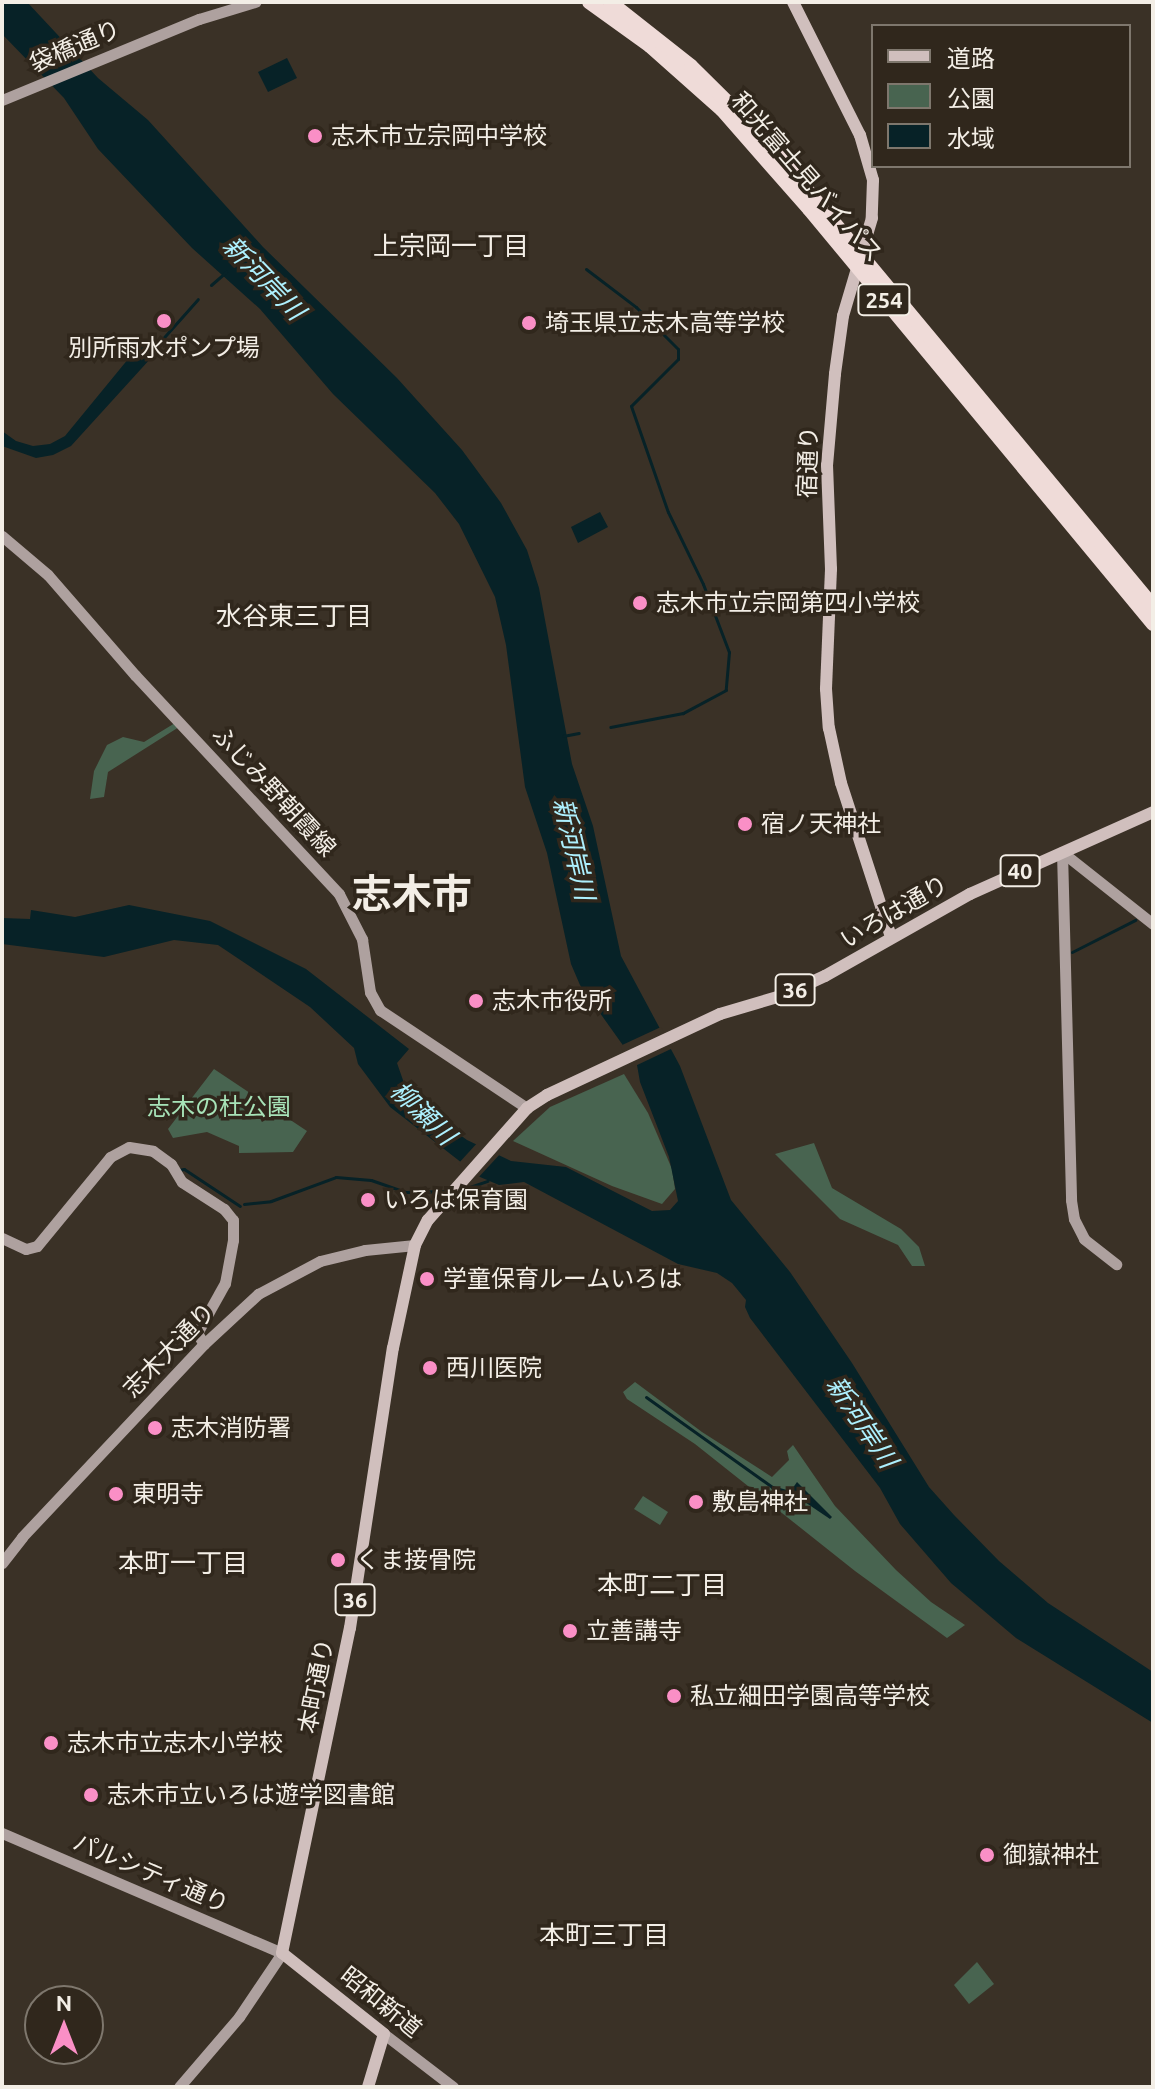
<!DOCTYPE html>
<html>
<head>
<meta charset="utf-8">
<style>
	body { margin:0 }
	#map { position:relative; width:1155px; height:2089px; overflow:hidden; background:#3a3126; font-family:Ubuntu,"Noto Sans JP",sans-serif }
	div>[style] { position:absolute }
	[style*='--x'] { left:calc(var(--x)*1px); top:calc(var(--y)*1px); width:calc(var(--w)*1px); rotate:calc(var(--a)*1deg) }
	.green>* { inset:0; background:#486450 }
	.water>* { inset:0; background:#072227 }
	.pier>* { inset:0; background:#3a3126 }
	.stream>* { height:3px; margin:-1.5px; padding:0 1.5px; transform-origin:1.5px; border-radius:1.5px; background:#072227 }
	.secondary>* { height:11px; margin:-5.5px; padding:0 5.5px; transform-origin:5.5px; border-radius:5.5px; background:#aea19f }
	.primary>* { height:12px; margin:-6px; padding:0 6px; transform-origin:6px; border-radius:6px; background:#d0bfbd }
	.highway>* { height:14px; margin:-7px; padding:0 7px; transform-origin:7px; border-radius:7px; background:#efdbd8 }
	.dots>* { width:22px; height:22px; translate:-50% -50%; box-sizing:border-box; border:4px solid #30271c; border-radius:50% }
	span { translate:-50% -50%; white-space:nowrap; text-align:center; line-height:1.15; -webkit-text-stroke:7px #30271c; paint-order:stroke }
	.shield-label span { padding:2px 6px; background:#30271c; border:2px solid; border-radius:6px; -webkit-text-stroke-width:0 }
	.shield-label { font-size:22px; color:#f3eee6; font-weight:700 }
	.street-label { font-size:24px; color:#f3eee6 }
	.poi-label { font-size:24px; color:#f3eee6 }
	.left { translate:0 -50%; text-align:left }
	.park-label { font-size:24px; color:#a7e3b8 }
	.neighbourhood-label { font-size:26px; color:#f3eee6 }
	.water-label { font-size:26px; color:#adf0fe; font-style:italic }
	.town-label { font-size:40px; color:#f3eee6; font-weight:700 }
	.frame { position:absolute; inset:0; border:4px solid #f3eee6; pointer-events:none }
	.legend { position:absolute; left:871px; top:24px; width:260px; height:144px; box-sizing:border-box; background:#30271c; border:2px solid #7e776d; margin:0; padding:10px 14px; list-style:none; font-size:24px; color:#f3eee6 }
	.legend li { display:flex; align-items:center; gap:16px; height:40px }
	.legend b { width:40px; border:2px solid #7e776d }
	.north { position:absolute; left:24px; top:1985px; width:80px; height:80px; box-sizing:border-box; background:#30271c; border:2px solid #7e776d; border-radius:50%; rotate:0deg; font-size:22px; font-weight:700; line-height:32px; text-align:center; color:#f3eee6 }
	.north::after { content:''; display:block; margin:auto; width:28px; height:36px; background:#fa8fc6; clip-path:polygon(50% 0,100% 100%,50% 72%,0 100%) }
</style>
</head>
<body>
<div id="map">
	<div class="green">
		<i style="clip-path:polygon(175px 723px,179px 727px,108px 772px,104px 797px,90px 799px,94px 771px,107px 745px,123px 737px,144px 742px)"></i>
		<i style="clip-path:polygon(214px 1069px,307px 1131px,293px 1152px,239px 1153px,239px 1146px,207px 1132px,173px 1138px,168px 1129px)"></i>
		<i style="clip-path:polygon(624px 1074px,648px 1113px,672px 1169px,675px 1189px,662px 1204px,612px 1186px,513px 1141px,550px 1107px)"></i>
		<i style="clip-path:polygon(814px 1143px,832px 1188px,901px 1229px,919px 1247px,925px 1266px,912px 1266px,898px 1245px,840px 1219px,775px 1154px)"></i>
		<i style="clip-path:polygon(635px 1382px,702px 1432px,772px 1477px,789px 1460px,787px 1451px,793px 1445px,835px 1506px,896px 1570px,931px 1602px,965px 1625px,947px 1638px,855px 1571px,695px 1444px,627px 1399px,623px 1392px)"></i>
		<i style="clip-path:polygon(643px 1496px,668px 1512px,660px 1525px,634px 1509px)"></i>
		<i style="clip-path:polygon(977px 1962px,994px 1984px,969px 2004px,954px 1985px)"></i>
	</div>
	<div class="water">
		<i style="clip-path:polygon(2px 2px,27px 2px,98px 78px,148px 120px,263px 247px,397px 378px,462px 450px,501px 503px,527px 550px,539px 588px,572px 764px,593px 826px,621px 956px,680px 1066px,731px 1200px,790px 1272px,852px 1363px,929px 1487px,954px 1515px,999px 1561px,1048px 1603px,1153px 1672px,1153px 1723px,1016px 1638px,951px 1583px,900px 1524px,880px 1488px,750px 1318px,745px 1307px,746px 1300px,732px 1283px,717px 1273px,678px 1264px,524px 1182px,499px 1185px,480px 1177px,390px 1107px,358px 1064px,354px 1048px,310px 1007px,218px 945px,174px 940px,104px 957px,2px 944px,2px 918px,30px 919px,31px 910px,75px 917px,129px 905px,210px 921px,306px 969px,409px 1049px,397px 1063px,404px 1083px,420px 1106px,467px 1140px,511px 1161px,566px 1167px,652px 1211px,670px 1210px,678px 1201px,669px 1157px,640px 1082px,637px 1065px,580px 985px,571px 964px,547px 853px,525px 787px,506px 645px,495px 597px,459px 524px,435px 493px,333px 394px,260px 309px,192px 248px,98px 149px,64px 98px,2px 34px)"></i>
		<i style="clip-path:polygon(287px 58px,297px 78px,268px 92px,258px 72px)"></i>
		<i style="clip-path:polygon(148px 346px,155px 353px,151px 358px,71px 446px,53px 455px,36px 458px,2px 446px,2px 431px,16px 441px,33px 446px,50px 444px,65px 436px,138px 347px)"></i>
		<i style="clip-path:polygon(600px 512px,608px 527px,578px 543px,571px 527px)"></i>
		<i style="clip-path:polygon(797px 1482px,832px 1517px,830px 1519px,790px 1492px)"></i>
	</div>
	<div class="pier">
		<i style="clip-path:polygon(661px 1027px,673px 1048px,633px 1067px,620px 1046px)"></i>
		<i style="clip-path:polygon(479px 1141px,502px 1152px,477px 1179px,458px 1164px)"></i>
	</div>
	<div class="stream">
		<i style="--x:586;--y:269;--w:63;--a:37.2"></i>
		<i style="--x:636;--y:307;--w:59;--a:45"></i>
		<i style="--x:678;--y:349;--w:10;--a:90"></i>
		<i style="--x:678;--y:359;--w:66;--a:135"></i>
		<i style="--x:631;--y:406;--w:112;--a:70.8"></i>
		<i style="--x:668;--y:512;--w:80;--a:64.1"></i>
		<i style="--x:703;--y:584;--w:73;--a:69.1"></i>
		<i style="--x:729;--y:652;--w:38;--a:95"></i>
		<i style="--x:726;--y:690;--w:49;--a:151.9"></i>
		<i style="--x:683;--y:713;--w:74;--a:169.1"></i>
		<i style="--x:211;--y:285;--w:20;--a:-41"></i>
		<i style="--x:150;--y:353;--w:72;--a:-48.4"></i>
		<i style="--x:563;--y:736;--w:16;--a:-11"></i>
		<i style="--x:1072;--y:952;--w:71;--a:-26.9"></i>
		<i style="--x:178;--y:1170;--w:6;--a:-9"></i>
		<i style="--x:184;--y:1169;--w:67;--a:33.5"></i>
		<i style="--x:461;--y:1190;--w:28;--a:-19"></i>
		<i style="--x:244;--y:1204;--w:27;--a:-6"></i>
		<i style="--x:271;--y:1201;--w:69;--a:-20.3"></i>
		<i style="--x:336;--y:1177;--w:35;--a:5"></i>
		<i style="--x:371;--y:1180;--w:37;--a:19"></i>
		<i style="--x:406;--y:1192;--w:43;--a:-1.3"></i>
		<i style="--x:646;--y:1397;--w:155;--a:35.5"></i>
		<i style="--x:772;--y:1487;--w:19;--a:16"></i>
	</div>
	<div class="secondary">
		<i style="--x:2;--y:100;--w:213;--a:-22.4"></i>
		<i style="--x:199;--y:19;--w:59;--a:-16.9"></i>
		<i style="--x:2;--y:536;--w:60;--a:40.3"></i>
		<i style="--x:48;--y:575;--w:133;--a:49"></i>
		<i style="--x:135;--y:675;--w:299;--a:47"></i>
		<i style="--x:339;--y:894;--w:51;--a:62.9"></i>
		<i style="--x:362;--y:939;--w:54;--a:81.4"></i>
		<i style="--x:370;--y:992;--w:21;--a:61"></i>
		<i style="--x:380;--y:1010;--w:177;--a:33.7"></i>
		<i style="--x:1062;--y:852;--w:348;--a:88.5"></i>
		<i style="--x:1071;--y:1200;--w:19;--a:81"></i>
		<i style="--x:1074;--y:1219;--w:22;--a:63"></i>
		<i style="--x:1084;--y:1239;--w:41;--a:38"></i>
		<i style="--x:1062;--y:852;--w:116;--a:38.4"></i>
		<i style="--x:2;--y:1238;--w:26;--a:25"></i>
		<i style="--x:26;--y:1249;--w:11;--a:-15"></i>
		<i style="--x:37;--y:1246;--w:115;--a:-50.6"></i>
		<i style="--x:110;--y:1157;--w:21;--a:-28"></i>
		<i style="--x:129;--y:1147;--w:24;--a:9"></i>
		<i style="--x:153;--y:1151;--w:22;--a:36"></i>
		<i style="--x:171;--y:1164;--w:21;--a:59"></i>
		<i style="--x:182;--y:1182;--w:50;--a:32.7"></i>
		<i style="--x:224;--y:1209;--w:14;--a:51"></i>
		<i style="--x:233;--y:1220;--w:20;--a:90"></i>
		<i style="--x:233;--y:1240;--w:44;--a:100.5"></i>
		<i style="--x:225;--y:1283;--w:57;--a:119.2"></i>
		<i style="--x:197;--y:1333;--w:13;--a:58"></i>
		<i style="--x:2;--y:1563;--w:33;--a:-52"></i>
		<i style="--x:22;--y:1537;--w:265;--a:-46.7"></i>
		<i style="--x:204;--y:1344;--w:74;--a:-42.8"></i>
		<i style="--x:258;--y:1294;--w:70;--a:-28"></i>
		<i style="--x:320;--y:1261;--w:46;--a:-13.7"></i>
		<i style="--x:365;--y:1250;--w:50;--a:-5.7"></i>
		<i style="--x:2;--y:1833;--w:305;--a:23.2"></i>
		<i style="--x:282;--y:1953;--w:77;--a:123.9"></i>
		<i style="--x:239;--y:2017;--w:92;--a:130.6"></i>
		<i style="--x:384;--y:2034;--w:87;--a:37.5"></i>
	</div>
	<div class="primary">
		<i style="--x:793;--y:2;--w:149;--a:63.3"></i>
		<i style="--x:860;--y:135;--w:47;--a:73.9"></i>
		<i style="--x:873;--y:180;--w:38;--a:92"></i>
		<i style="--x:872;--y:218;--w:102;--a:106.5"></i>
		<i style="--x:843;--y:316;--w:59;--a:97.9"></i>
		<i style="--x:835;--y:374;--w:91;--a:95"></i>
		<i style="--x:827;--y:465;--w:104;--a:87.8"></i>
		<i style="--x:831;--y:569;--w:120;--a:92.4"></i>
		<i style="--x:826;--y:689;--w:39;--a:86"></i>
		<i style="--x:829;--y:728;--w:56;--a:77.7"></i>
		<i style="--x:841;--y:783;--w:162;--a:72"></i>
		<i style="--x:368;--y:2087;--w:55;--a:-73.2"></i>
		<i style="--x:384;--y:2034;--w:130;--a:-141.5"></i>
		<i style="--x:282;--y:1953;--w:332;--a:-78.2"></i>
		<i style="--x:350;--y:1628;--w:283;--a:-81.3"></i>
		<i style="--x:393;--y:1348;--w:105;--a:-77.9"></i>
		<i style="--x:415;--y:1245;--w:28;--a:-63"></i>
		<i style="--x:428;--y:1220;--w:149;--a:-48.5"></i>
		<i style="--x:527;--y:1108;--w:24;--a:-33"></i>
		<i style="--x:547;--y:1095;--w:191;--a:-25.1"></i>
		<i style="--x:720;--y:1014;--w:67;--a:-16.5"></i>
		<i style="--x:784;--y:995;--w:45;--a:-24.9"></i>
		<i style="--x:825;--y:976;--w:167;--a:-29.5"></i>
		<i style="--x:970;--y:894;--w:201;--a:-24.1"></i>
	</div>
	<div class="highway">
		<i style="--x:589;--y:2;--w:75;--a:35.8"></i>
		<i style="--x:650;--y:46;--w:96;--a:41.6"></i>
		<i style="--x:722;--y:110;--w:132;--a:48.7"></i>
		<i style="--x:809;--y:209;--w:539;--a:50.34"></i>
		<i style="--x:610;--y:2;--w:103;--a:38.3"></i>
		<i style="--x:691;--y:66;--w:101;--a:44.6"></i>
		<i style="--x:763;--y:137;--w:610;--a:50.25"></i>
	</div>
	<div class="dots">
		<i style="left:315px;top:136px;background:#fa8fc6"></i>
		<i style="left:164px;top:321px;background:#fa8fc6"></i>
		<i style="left:529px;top:323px;background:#fa8fc6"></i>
		<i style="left:640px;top:603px;background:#fa8fc6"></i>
		<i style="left:745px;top:824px;background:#fa8fc6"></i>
		<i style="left:476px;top:1001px;background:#fa8fc6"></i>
		<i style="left:368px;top:1200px;background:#fa8fc6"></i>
		<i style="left:427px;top:1279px;background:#fa8fc6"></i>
		<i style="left:430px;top:1368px;background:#fa8fc6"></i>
		<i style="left:155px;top:1428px;background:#fa8fc6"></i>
		<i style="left:116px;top:1494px;background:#fa8fc6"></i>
		<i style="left:696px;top:1502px;background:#fa8fc6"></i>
		<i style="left:338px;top:1560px;background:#fa8fc6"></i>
		<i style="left:570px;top:1631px;background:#fa8fc6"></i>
		<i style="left:674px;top:1696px;background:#fa8fc6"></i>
		<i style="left:51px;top:1743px;background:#fa8fc6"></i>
		<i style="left:91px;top:1795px;background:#fa8fc6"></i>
		<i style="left:987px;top:1855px;background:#fa8fc6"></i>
	</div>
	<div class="shield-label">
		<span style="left:884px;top:300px">254</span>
		<span style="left:1020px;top:871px">40</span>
		<span style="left:795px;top:990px">36</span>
		<span style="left:355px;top:1600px">36</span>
	</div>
	<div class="street-label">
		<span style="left:75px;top:46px;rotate:-23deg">袋橋通り</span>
		<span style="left:807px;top:177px;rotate:49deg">和光富士見バイパス</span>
		<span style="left:808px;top:462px;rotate:-88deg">宿通り</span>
		<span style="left:274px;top:791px;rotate:47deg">ふじみ野朝霞線</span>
		<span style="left:894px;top:912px;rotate:-30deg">いろは通り</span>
		<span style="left:169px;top:1350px;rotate:-46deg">志木大通り</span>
		<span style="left:316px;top:1686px;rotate:-79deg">本町通り</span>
		<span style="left:151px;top:1873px;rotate:23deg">パルシティ通り</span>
		<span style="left:381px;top:2002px;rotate:39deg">昭和新道</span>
	</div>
	<div class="poi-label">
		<span class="left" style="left:331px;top:136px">志木市立宗岡中学校</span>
		<span class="left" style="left:545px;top:323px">埼玉県立志木高等学校</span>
		<span style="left:164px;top:348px">別所雨水ポンプ場</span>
		<span class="left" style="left:656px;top:603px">志木市立宗岡第四小学校</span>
		<span class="left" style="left:761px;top:824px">宿ノ天神社</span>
		<span class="left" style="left:492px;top:1001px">志木市役所</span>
		<span class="left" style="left:384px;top:1200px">いろは保育園</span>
		<span class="left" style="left:443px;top:1279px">学童保育ルームいろは</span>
		<span class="left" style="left:446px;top:1368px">西川医院</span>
		<span class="left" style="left:171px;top:1428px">志木消防署</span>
		<span class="left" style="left:132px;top:1494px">東明寺</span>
		<span class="left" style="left:712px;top:1502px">敷島神社</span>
		<span class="left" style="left:356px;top:1560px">くま接骨院</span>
		<span class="left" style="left:586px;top:1631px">立善講寺</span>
		<span class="left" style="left:690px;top:1696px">私立細田学園高等学校</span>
		<span class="left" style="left:67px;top:1743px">志木市立志木小学校</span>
		<span class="left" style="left:107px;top:1795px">志木市立いろは遊学図書館</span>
		<span class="left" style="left:1003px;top:1855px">御嶽神社</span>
	</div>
	<div class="park-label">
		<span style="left:219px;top:1107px">志木の杜公園</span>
	</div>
	<div class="neighbourhood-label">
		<span style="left:451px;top:246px">上宗岡一丁目</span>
		<span style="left:294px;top:616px">水谷東三丁目</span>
		<span style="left:183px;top:1563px">本町一丁目</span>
		<span style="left:662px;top:1585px">本町二丁目</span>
		<span style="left:604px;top:1935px">本町三丁目</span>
	</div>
	<div class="water-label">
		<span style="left:264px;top:278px;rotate:46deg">新河岸川</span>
		<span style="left:574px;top:849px;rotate:77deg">新河岸川</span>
		<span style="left:423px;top:1113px;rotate:44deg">柳瀬川</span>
		<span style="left:862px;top:1422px;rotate:56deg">新河岸川</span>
	</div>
	<div class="town-label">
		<span style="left:412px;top:894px">志木市</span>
	</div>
	<div class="frame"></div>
	<ul class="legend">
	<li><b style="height:10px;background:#d0bfbd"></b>道路</li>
	<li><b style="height:22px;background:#486450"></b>公園</li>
	<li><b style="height:22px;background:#072227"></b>水域</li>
	</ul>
	<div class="north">N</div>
</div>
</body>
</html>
